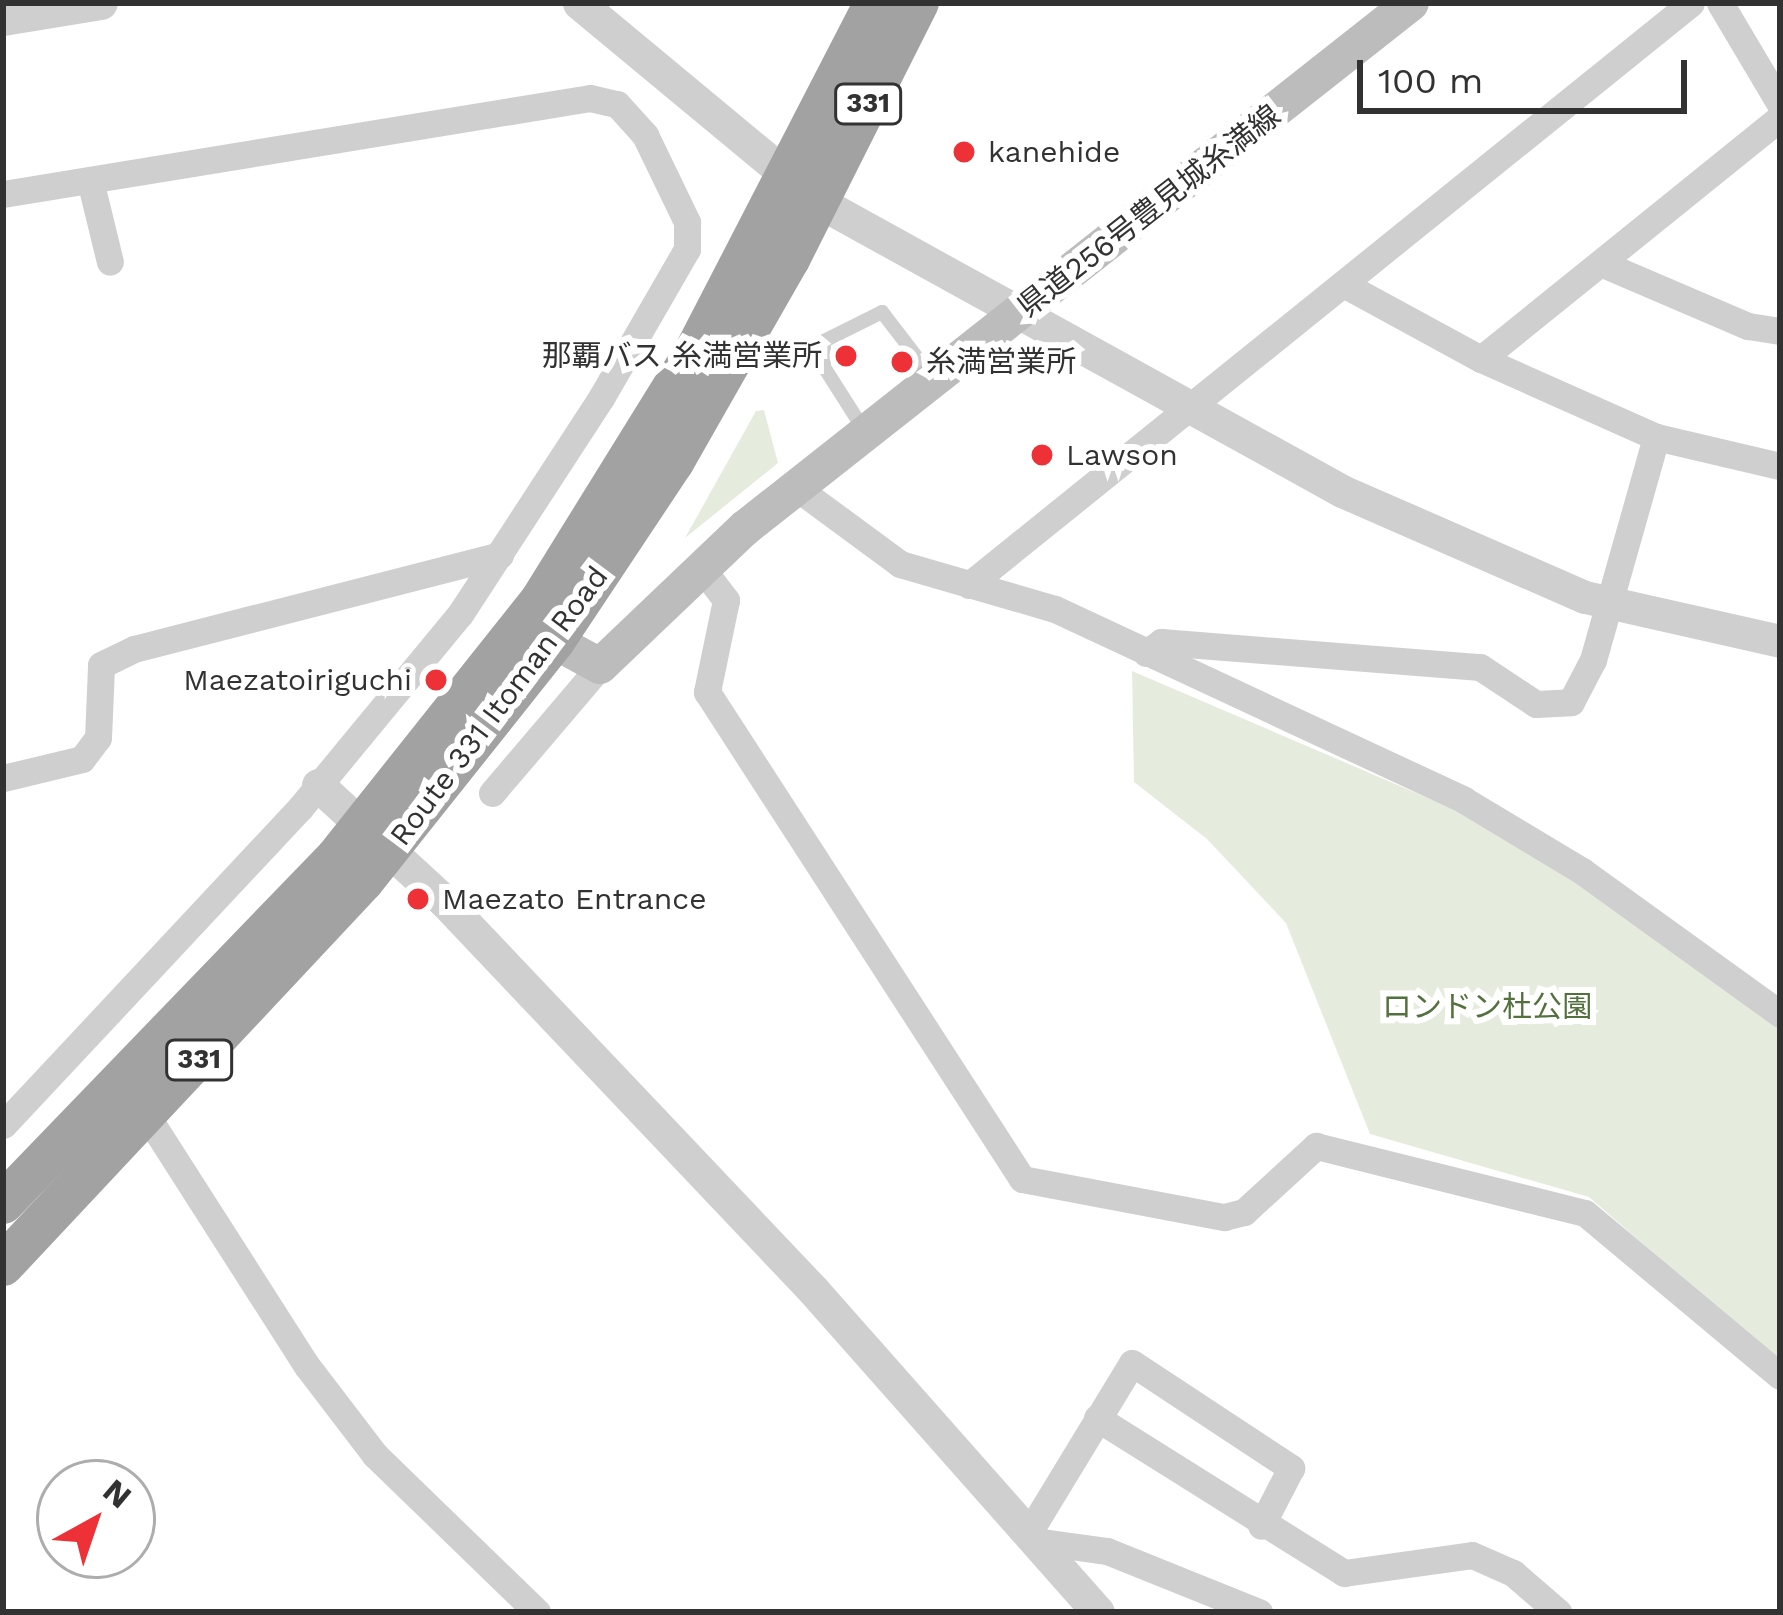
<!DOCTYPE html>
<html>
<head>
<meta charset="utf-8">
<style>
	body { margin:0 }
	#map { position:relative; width:1783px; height:1615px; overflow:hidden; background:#fff; font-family:"Work Sans","Noto Sans JP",sans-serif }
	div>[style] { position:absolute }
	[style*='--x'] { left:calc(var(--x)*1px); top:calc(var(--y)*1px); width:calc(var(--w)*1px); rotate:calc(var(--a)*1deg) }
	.green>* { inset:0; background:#e5ecde }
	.service>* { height:14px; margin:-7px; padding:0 7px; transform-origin:7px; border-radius:7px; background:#cfcfcf }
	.minor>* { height:27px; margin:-13.5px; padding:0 13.5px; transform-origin:13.5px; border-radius:13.5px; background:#cfcfcf }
	.tertiary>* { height:33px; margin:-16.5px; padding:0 16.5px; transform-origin:16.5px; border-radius:16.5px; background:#cfcfcf }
	.secondary>* { height:36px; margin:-18px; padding:0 18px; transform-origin:18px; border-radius:18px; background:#bcbcbc }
	.trunk>* { height:42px; margin:-21px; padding:0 21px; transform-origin:21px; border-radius:21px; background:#a2a2a2 }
	.dots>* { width:33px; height:33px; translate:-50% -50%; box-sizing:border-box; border:6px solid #fff; border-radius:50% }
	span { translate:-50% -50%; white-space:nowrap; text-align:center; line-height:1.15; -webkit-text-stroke:12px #fff; paint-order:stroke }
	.shield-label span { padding:3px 9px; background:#fff; border:3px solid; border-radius:9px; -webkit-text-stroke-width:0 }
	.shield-label { font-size:27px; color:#323232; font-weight:700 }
	.poi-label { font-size:30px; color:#323232 }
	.left { translate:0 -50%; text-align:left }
	.right { translate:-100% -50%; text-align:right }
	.street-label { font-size:30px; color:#323232 }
	.park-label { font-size:30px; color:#53713d }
	.frame { position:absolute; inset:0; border:6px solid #323232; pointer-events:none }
	.north { position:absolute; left:36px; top:1459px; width:120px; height:120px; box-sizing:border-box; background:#fff; border:3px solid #adadad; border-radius:50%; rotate:40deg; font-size:33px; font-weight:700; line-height:48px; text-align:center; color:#323232 }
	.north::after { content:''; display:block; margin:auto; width:42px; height:54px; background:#ed3137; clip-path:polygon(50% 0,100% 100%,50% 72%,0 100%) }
	.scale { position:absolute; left:1357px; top:60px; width:330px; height:54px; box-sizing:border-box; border:6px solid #323232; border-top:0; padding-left:15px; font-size:36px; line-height:42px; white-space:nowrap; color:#323232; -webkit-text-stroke:9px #fff; paint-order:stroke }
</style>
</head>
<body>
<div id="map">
	<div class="green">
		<i style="clip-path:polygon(764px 410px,778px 463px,685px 538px,756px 411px)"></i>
		<i style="clip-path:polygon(1132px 671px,1456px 810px,1632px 916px,1780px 1025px,1780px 1363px,1589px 1197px,1370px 1134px,1286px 923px,1207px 839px,1134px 782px)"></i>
	</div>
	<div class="service">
		<i style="--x:864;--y:430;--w:75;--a:-122.4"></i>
		<i style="--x:824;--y:367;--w:26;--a:-90"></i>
		<i style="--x:824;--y:341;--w:65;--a:-26.6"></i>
		<i style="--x:882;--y:312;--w:82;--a:52.4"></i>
	</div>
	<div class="minor">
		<i style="--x:1720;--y:3;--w:117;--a:59.3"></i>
		<i style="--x:90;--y:180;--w:84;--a:76.3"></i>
		<i style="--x:3;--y:194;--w:595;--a:-9.29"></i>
		<i style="--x:590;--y:98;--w:28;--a:13"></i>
		<i style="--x:617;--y:104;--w:42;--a:47.9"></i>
		<i style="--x:645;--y:135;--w:97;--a:64.2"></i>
		<i style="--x:687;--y:222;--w:27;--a:90"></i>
		<i style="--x:687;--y:249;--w:172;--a:120"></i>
		<i style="--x:601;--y:398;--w:258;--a:123.1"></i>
		<i style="--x:460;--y:614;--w:251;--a:129.5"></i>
		<i style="--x:300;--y:808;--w:434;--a:133.1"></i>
		<i style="--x:1603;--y:264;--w:158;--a:23.2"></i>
		<i style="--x:1748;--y:326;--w:32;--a:9"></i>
		<i style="--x:1345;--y:285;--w:155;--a:28.6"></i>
		<i style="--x:1481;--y:359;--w:192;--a:24"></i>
		<i style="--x:1656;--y:437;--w:127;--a:13.2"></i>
		<i style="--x:1481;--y:359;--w:384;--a:-38.9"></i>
		<i style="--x:797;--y:488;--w:128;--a:36.4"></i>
		<i style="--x:900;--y:564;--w:161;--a:16.2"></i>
		<i style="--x:1055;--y:609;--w:451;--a:25"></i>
		<i style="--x:1464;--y:800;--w:138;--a:31"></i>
		<i style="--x:1582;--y:871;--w:244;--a:35.8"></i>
		<i style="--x:700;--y:566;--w:43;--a:52.6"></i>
		<i style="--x:726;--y:600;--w:94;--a:101.7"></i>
		<i style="--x:707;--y:692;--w:580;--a:57.1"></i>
		<i style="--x:1022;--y:1179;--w:206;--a:10.7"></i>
		<i style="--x:1224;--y:1217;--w:21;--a:-14"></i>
		<i style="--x:1244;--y:1212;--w:98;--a:-42.5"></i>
		<i style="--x:1316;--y:1146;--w:277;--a:14"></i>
		<i style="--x:1585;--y:1213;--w:254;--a:39.9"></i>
		<i style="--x:969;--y:585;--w:927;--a:-38.87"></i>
		<i style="--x:1146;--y:653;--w:19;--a:-36"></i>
		<i style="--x:1161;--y:642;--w:320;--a:4.5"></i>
		<i style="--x:1480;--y:667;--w:67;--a:33.5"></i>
		<i style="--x:1536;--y:704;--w:35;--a:-3"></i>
		<i style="--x:1571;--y:702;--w:47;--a:-62.4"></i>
		<i style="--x:1593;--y:660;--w:232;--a:-74.2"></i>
		<i style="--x:3;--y:778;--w:81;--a:-13.5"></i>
		<i style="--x:82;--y:759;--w:26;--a:-53"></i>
		<i style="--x:98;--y:738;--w:73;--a:-87.6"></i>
		<i style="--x:101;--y:665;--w:37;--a:-26"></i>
		<i style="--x:134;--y:649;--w:378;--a:-14.4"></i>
		<i style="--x:492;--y:793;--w:167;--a:-49.6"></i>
		<i style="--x:147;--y:1116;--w:297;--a:57.4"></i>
		<i style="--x:307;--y:1366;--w:112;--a:52.6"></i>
		<i style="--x:375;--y:1455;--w:226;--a:44.1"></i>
		<i style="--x:1097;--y:1418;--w:292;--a:32.1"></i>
		<i style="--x:1344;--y:1573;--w:129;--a:-8"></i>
		<i style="--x:1472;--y:1555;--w:45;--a:23.7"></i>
		<i style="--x:1513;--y:1573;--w:60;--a:40.9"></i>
		<i style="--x:1031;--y:1529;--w:194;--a:-58.7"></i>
		<i style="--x:1132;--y:1363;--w:191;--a:33.4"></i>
		<i style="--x:1291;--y:1468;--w:65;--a:117.3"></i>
		<i style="--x:1042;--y:1542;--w:66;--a:7.9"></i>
		<i style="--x:1107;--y:1551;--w:164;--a:21.9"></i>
	</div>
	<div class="tertiary">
		<i style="--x:579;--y:3;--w:312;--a:39.7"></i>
		<i style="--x:819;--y:202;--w:598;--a:28.92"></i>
		<i style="--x:1342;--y:491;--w:265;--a:23.6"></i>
		<i style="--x:1585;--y:597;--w:200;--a:12.7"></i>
		<i style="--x:3;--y:19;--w:99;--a:-9.3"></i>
		<i style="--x:318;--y:785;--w:171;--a:42.6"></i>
		<i style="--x:444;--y:901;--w:536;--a:46.51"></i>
		<i style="--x:813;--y:1290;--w:430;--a:48.5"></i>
	</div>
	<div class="secondary">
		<i style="--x:554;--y:641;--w:52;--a:28.5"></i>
		<i style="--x:600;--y:666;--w:200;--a:-43.6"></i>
		<i style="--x:745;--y:528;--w:848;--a:-38.25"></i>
	</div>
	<div class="trunk">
		<i style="--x:3;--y:1203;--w:481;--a:-46"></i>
		<i style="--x:337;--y:857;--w:326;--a:-51.5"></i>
		<i style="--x:540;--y:602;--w:294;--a:-58.2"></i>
		<i style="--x:695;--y:352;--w:393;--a:-62.7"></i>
		<i style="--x:3;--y:1265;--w:526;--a:-46.85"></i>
		<i style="--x:363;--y:881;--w:307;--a:-51.5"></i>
		<i style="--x:554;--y:641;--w:215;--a:-56.4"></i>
		<i style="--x:673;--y:462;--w:234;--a:-60.3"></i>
		<i style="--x:789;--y:259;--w:287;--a:-63.3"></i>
	</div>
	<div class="dots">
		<i style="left:964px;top:152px;background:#ed3137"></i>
		<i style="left:846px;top:356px;background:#ed3137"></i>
		<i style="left:902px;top:362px;background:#ed3137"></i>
		<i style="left:1042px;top:455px;background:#ed3137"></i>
		<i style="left:436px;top:680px;background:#ed3137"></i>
		<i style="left:418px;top:899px;background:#ed3137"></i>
	</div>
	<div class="shield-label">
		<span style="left:868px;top:104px">331</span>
		<span style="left:199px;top:1060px">331</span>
	</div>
	<div class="poi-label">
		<span class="left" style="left:988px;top:152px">kanehide</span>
		<span class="right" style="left:822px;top:356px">那覇バス 糸満営業所</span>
		<span class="left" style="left:926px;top:362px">糸満営業所</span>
		<span class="left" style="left:1066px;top:455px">Lawson</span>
		<span class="right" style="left:412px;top:680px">Maezatoiriguchi</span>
		<span class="left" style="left:442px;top:899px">Maezato Entrance</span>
	</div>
	<div class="street-label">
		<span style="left:1149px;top:211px;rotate:-38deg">県道256号豊見城糸満線</span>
		<span style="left:499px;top:706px;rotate:-53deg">Route 331 Itoman Road</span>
	</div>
	<div class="park-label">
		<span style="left:1487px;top:1007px">ロンドン杜公園</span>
	</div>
	<div class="frame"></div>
	<div class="north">N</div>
	<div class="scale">100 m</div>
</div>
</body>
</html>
